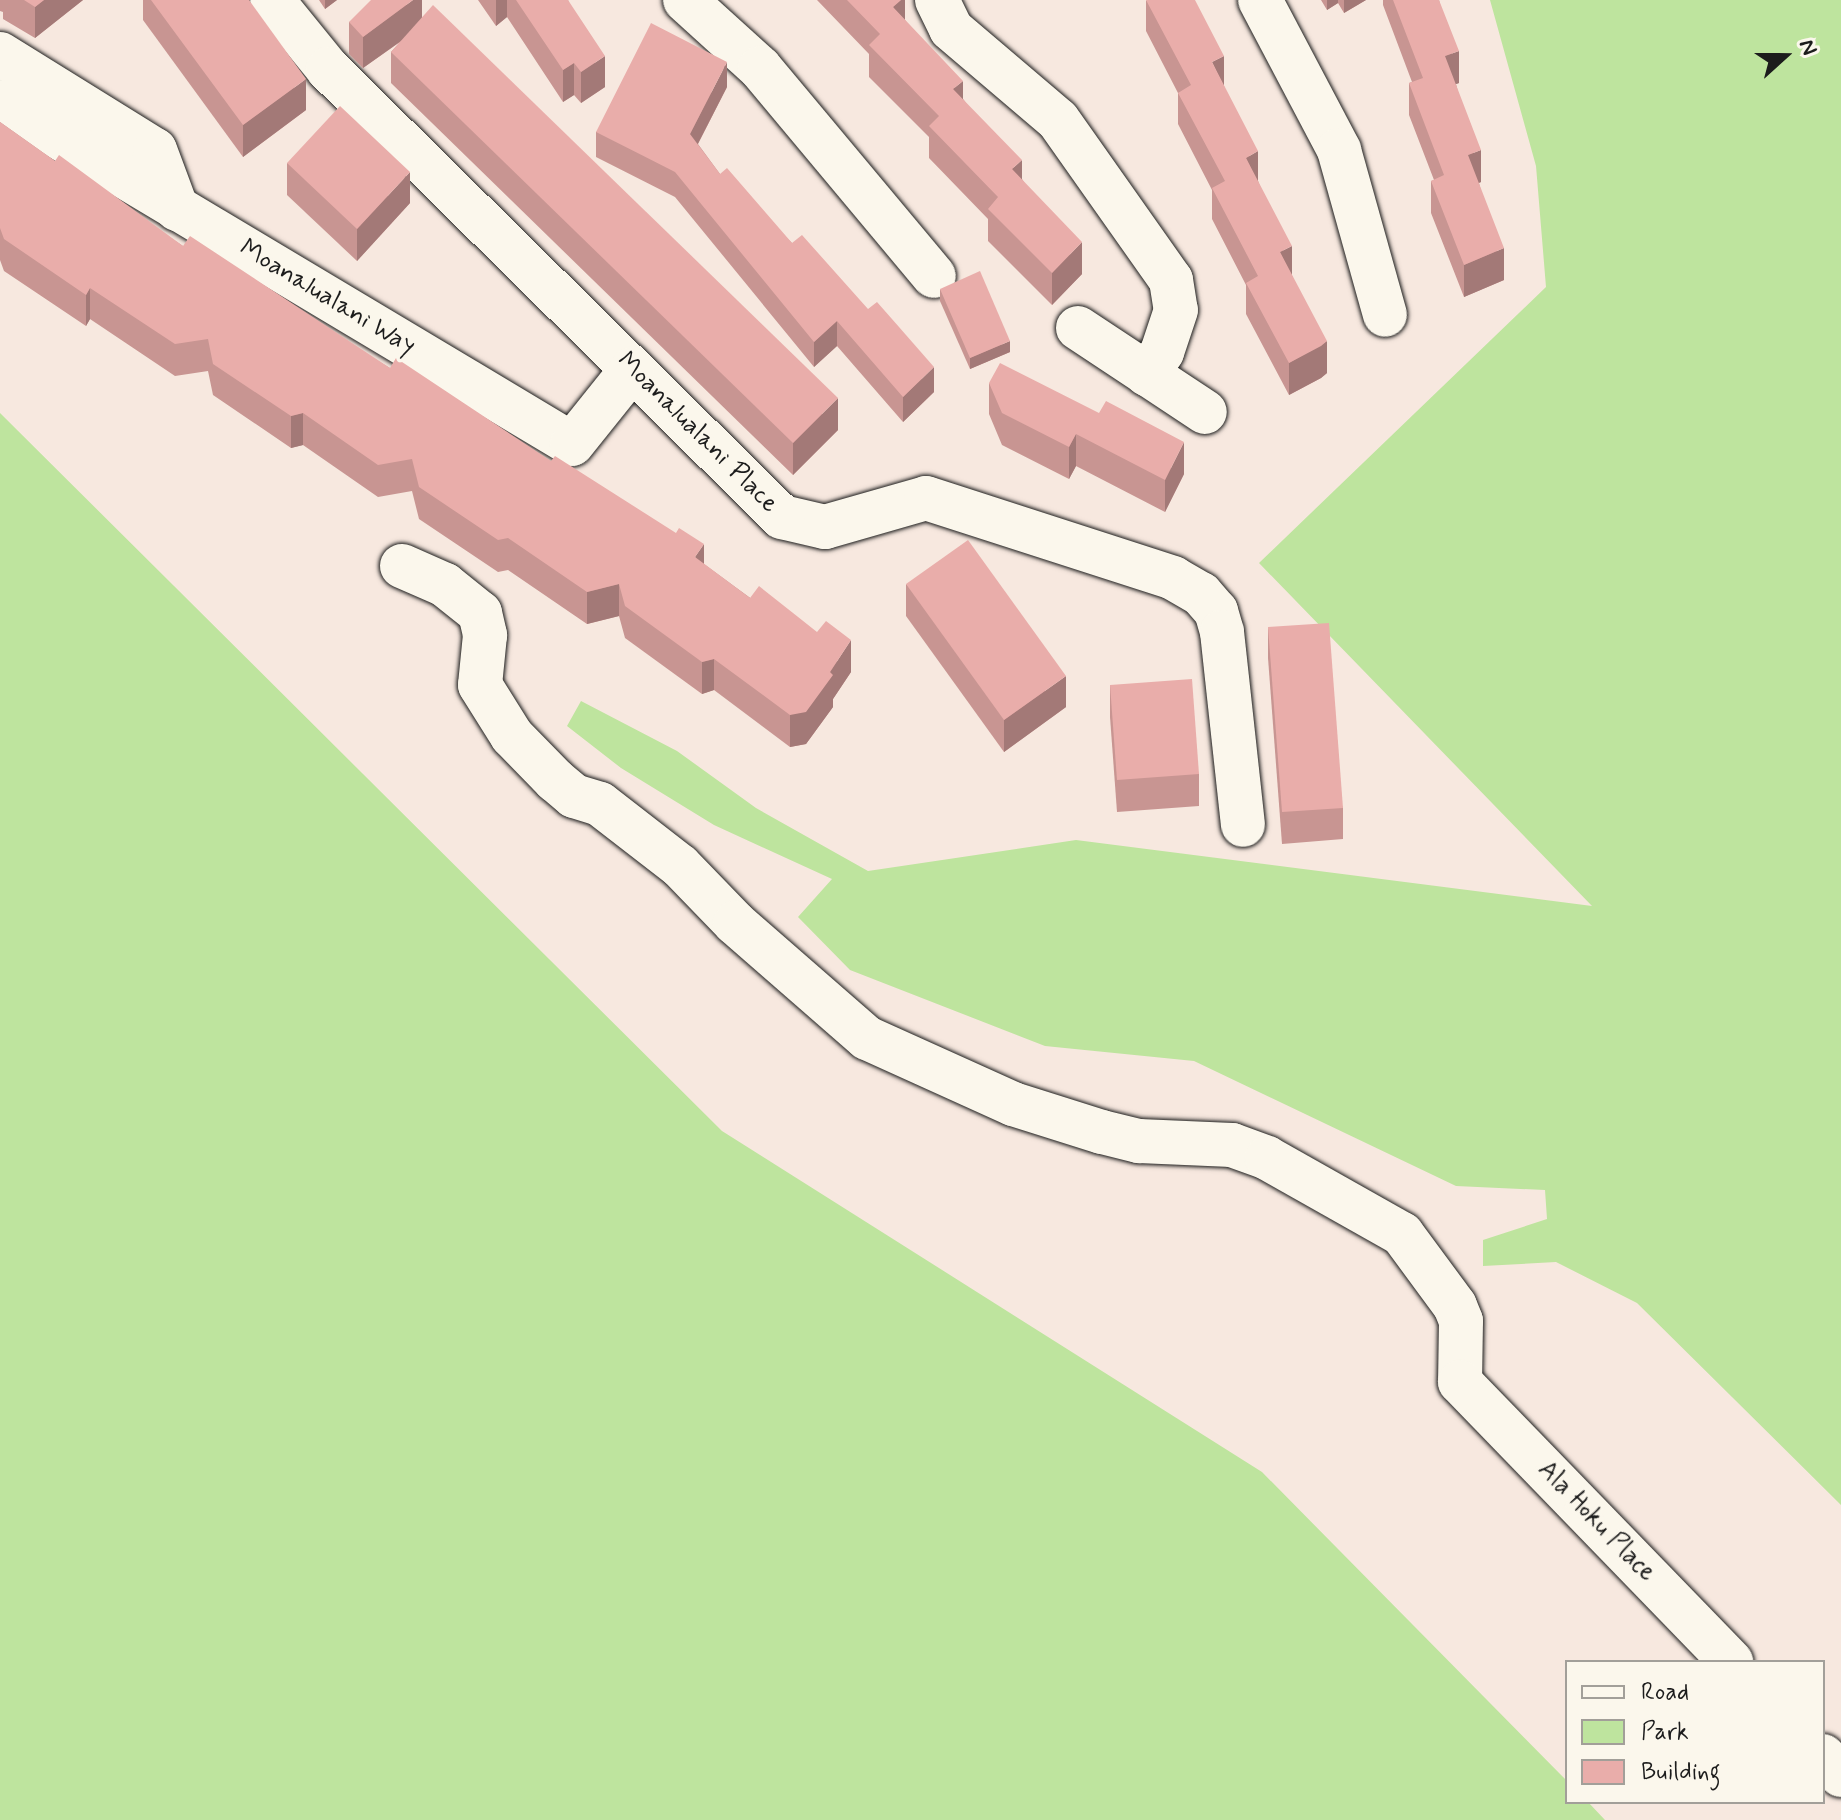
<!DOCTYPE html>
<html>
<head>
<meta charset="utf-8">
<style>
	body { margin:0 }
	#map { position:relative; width:1841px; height:1820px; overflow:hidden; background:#f7e8df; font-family:Mynerve,sans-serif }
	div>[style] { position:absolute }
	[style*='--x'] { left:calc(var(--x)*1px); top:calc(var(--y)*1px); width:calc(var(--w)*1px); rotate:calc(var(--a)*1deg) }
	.green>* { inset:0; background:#bee49e }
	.roads { filter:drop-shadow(0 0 2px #1c1c1c) drop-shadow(0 0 2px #1c1c1c) }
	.minor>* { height:44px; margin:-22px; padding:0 22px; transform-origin:22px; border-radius:22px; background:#fbf7ec }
	.wall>* { inset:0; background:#c89592 }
	.shaded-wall>* { inset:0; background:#a37977 }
	.building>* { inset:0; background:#e9adaa }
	span { translate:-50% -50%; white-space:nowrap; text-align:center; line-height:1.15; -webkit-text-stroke:7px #fbf7ec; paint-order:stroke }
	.street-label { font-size:26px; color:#1c1c1c }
	.legend { position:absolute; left:1565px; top:1660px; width:260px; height:144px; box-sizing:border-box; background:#fbf7ec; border:2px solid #a29f99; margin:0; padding:10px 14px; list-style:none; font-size:24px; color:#1c1c1c }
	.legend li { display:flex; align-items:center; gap:16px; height:40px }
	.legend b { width:40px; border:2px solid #a29f99 }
	.north { position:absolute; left:1745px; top:16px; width:80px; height:80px; -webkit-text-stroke:6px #fbf7ec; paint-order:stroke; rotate:69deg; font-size:22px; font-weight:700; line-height:32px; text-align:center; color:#1c1c1c }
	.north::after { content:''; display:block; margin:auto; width:28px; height:36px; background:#1c1c1c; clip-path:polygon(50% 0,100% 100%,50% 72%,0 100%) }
</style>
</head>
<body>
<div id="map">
	<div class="green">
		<i style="clip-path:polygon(1490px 0,1841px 0,1841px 1505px,1637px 1303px,1556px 1262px,1483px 1266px,1483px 1240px,1547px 1219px,1545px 1190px,1456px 1186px,1194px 1061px,1045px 1046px,850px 970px,798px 917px,832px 879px,714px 825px,621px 768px,567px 726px,581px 701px,677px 751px,756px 808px,868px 871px,1076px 840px,1592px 906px,1259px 563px,1546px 287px,1536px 166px)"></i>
		<i style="clip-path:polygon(0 413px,722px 1131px,1262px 1472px,1567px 1781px,1567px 1802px,1588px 1802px,1605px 1820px,0 1820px)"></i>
	</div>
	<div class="roads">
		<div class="minor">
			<i style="--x:272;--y:0;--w:89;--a:50.9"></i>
			<i style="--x:328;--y:69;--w:638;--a:44.62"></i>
			<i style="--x:782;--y:517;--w:44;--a:13.1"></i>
			<i style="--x:825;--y:527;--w:105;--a:-16"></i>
			<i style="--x:926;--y:498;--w:260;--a:17.9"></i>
			<i style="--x:1173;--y:578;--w:32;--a:30"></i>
			<i style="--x:1201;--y:594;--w:23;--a:49"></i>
			<i style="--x:1216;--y:611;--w:22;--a:74"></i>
			<i style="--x:1222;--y:632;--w:194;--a:83.8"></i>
			<i style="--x:685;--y:0;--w:101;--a:42.2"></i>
			<i style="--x:760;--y:68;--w:271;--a:50.1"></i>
			<i style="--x:937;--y:0;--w:32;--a:64"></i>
			<i style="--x:951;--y:29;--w:140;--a:40.4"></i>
			<i style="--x:1058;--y:120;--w:196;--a:54.8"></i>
			<i style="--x:1171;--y:280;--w:30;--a:81"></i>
			<i style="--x:1176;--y:310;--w:44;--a:108.4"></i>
			<i style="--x:1162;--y:352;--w:27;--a:124"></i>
			<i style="--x:1260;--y:0;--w:170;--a:62.2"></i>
			<i style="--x:1339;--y:150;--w:171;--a:74.4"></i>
			<i style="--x:0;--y:54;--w:182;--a:31.8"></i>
			<i style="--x:155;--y:150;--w:63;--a:69.6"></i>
			<i style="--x:0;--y:102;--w:666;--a:30.88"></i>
			<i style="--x:572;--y:444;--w:96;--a:-51.3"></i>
			<i style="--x:1078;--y:328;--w:152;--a:33.5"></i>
			<i style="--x:402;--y:566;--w:47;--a:23.8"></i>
			<i style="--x:445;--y:585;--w:45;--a:38.7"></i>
			<i style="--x:480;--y:613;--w:23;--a:77"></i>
			<i style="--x:485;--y:635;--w:50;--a:95.7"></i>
			<i style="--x:480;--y:685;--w:60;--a:57.9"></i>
			<i style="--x:512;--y:736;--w:62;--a:45.7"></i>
			<i style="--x:555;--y:780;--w:25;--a:40"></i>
			<i style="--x:574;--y:796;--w:27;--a:17"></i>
			<i style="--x:600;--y:804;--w:101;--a:37.8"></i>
			<i style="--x:680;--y:866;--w:79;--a:46"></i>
			<i style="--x:735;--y:923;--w:175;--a:41.1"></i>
			<i style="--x:867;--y:1038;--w:160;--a:24.3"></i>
			<i style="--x:1013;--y:1104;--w:93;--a:17.5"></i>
			<i style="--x:1102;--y:1132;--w:38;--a:14"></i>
			<i style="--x:1139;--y:1141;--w:93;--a:2.5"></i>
			<i style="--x:1232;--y:1145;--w:37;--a:20"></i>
			<i style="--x:1267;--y:1158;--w:155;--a:29.4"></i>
			<i style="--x:1402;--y:1234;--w:89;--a:53.6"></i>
			<i style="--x:1455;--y:1306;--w:16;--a:68"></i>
			<i style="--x:1461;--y:1321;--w:61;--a:90.9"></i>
			<i style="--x:1460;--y:1382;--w:390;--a:45.9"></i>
			<i style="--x:1823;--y:1756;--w:26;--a:47"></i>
		</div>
	</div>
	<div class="wall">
		<i style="clip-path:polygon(0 0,83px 0,35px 38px,3px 19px,3px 12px,0 11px)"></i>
		<i style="clip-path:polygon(143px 0,249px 0,306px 110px,243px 157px,143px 20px)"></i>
		<i style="clip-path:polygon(319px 0,337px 0,325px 9px)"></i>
		<i style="clip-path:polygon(422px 0,422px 18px,838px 430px,793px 475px,391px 83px,391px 52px,400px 42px,363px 68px,349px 54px,349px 22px)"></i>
		<i style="clip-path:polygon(478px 0,568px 0,605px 87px,581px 103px,574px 95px,563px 102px,507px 17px,496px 26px)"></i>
		<i style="clip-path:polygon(817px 0,905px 0,905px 20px,1022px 179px,1082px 274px,1052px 305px,988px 241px,988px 219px,929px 158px,929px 137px,869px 77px,869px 54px)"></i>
		<i style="clip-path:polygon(1146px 0,1224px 86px,1327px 373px,1321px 378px,1289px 395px,1246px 314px,1246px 285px,1212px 219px,1212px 190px,1178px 124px,1178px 93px,1146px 31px)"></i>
		<i style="clip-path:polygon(1321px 0,1366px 0,1344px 13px,1338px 3px,1327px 10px)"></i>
		<i style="clip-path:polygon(1383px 0,1439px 0,1459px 83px,1456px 84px,1481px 182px,1479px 183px,1504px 280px,1464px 297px,1431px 213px,1431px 181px,1434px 180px,1409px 115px,1409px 83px,1412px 82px,1383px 5px)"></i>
		<i style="clip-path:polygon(727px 87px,698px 144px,720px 174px,792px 243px,934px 392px,903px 422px,837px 346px,814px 367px,675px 197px,596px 157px,596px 132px)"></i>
		<i style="clip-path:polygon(0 122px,55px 161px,183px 246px,390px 368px,704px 564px,851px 672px,833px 699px,833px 707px,806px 744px,790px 747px,714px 690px,702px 694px,625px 638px,619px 616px,587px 624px,508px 570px,498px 572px,419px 519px,412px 491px,378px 497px,303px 445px,291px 448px,213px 395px,208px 371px,175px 376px,90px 319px,86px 326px,4px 271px,0 260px)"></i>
		<i style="clip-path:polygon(287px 163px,410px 203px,357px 261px,287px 195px)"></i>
		<i style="clip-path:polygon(940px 289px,1010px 352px,970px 369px,940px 301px)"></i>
		<i style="clip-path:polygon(989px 383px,1184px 474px,1165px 512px,1076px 466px,1069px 479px,1002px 445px,989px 414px)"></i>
		<i style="clip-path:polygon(906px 584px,1066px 707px,1004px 752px,906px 616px)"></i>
		<i style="clip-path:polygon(1268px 627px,1343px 808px,1343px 839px,1282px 844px,1268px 658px)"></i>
		<i style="clip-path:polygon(1110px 685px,1199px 774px,1199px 806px,1117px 812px,1110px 717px)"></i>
	</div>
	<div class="shaded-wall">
		<i style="clip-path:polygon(44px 0,83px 0,35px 38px,35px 7px)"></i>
		<i style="clip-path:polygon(325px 0,337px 0,325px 9px)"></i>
		<i style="clip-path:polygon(413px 0,422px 0,422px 26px,363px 68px,363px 37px)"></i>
		<i style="clip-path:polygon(496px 0,507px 0,507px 17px,496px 26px)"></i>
		<i style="clip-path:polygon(901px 0,905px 0,905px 28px,893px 7px)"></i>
		<i style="clip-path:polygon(1327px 0,1338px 0,1338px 3px,1327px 10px)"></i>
		<i style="clip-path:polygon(1344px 0,1366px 0,1344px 13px)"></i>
		<i style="clip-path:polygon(1459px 51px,1459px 83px,1445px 88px,1445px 56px)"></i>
		<i style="clip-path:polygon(605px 56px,605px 87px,581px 103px,581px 72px)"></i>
		<i style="clip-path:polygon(1224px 56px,1224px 88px,1212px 62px)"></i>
		<i style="clip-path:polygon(727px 62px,727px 87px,690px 159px,690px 134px)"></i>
		<i style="clip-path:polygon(574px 63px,574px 95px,563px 102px,563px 70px)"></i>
		<i style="clip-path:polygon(306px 79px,306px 110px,243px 157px,243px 125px)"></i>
		<i style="clip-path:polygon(963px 81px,963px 113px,953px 89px)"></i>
		<i style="clip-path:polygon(1481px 150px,1481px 182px,1468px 187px,1468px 155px)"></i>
		<i style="clip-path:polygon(1258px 151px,1258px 183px,1246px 158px)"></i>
		<i style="clip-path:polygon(1022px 160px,1022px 192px,1012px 169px)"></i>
		<i style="clip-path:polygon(410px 172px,410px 203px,357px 261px,357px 229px)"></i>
		<i style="clip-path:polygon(1082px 242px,1082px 274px,1052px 305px,1052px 273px)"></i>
		<i style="clip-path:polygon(1292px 246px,1292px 278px,1280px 252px)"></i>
		<i style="clip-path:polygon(1504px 248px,1504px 280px,1464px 297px,1464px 265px)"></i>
		<i style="clip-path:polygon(90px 288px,90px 319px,86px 326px,86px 295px)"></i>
		<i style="clip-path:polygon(837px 321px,837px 346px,814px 367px,814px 342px)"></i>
		<i style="clip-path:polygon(1010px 341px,1010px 352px,970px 369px,970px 358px)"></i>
		<i style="clip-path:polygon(1327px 341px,1327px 373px,1321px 378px,1289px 395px,1289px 363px)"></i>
		<i style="clip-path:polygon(934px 367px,934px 392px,903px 422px,903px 397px)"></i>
		<i style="clip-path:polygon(838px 398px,838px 430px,793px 475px,793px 443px)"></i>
		<i style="clip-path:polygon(303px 413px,303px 445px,291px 448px,291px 416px)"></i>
		<i style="clip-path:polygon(1076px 434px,1076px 466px,1069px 479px,1069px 447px)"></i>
		<i style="clip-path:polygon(1184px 442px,1184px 474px,1165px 512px,1165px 480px)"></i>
		<i style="clip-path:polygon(704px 544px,704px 576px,695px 557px)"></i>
		<i style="clip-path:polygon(619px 584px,619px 616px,587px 624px,587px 592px)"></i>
		<i style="clip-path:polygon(851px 640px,851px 672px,833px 699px,833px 707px,806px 744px,790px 747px,790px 715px,830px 672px)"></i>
		<i style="clip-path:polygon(714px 659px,714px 690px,702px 694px,702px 662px)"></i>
		<i style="clip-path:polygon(1066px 676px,1066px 707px,1004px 752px,1004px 720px)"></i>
	</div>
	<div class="building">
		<i style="clip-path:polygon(24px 0,44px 0,35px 7px)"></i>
		<i style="clip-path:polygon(151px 0,249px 0,306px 79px,243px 125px)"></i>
		<i style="clip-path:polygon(371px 0,413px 0,363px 37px,349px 22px)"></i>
		<i style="clip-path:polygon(516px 0,568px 0,605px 56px,581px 72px,574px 63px,563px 70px)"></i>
		<i style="clip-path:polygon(847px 0,901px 0,893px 7px,963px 81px,953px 89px,1022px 160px,1012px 169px,1082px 242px,1052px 273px,988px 209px,998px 197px,929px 126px,939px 116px,869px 45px,880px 34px)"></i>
		<i style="clip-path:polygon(1146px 0,1195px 0,1224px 56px,1212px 62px,1258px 151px,1246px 158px,1292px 246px,1280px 252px,1327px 341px,1321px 346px,1289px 363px,1246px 283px,1258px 276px,1212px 188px,1225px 181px,1178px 93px,1191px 85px)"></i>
		<i style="clip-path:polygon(1393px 0,1439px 0,1459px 51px,1445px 56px,1481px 150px,1468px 155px,1504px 248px,1464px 265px,1431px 181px,1444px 175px,1409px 83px,1423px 78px)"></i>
		<i style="clip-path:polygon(433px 5px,838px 398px,793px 443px,391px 52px)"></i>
		<i style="clip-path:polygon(651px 23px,727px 62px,690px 134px,720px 174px,727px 168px,792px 243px,802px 235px,868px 309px,877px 302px,934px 367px,903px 397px,837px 321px,814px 342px,675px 172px,596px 132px)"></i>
		<i style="clip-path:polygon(340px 106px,410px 172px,357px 229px,287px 163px)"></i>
		<i style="clip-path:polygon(0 122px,55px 161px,59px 155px,183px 246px,190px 236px,390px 368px,396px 358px,551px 461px,555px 456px,676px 533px,679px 528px,704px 544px,695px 557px,750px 598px,759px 586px,817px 632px,826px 621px,851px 640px,830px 672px,833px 675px,806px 712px,790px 715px,714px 659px,702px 662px,625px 606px,619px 584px,587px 592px,508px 538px,498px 540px,419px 487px,412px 459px,378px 465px,303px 413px,291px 416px,213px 364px,208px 339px,175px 344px,90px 288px,86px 295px,4px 239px,0 228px)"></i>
		<i style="clip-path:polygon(980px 271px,1010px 341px,970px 358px,940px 289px)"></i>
		<i style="clip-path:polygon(1000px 363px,1099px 413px,1106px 401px,1184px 442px,1165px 480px,1076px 434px,1069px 447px,1002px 413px,989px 383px)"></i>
		<i style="clip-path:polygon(968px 540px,1066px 676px,1004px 720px,906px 584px)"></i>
		<i style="clip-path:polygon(1329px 623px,1343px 808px,1282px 812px,1268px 627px)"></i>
		<i style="clip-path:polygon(1192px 679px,1199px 774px,1117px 780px,1110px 685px)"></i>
	</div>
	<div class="street-label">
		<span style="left:327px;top:298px;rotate:31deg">Moanalualani Way</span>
		<span style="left:697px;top:433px;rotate:45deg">Moanalualani Place</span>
		<span style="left:1596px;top:1522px;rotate:46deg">Ala Hoku Place</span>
	</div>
	<ul class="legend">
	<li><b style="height:10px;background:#fbf7ec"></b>Road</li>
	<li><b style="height:22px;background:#bee49e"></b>Park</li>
	<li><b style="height:22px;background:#e9adaa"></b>Building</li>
	</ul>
	<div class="north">N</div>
</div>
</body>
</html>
